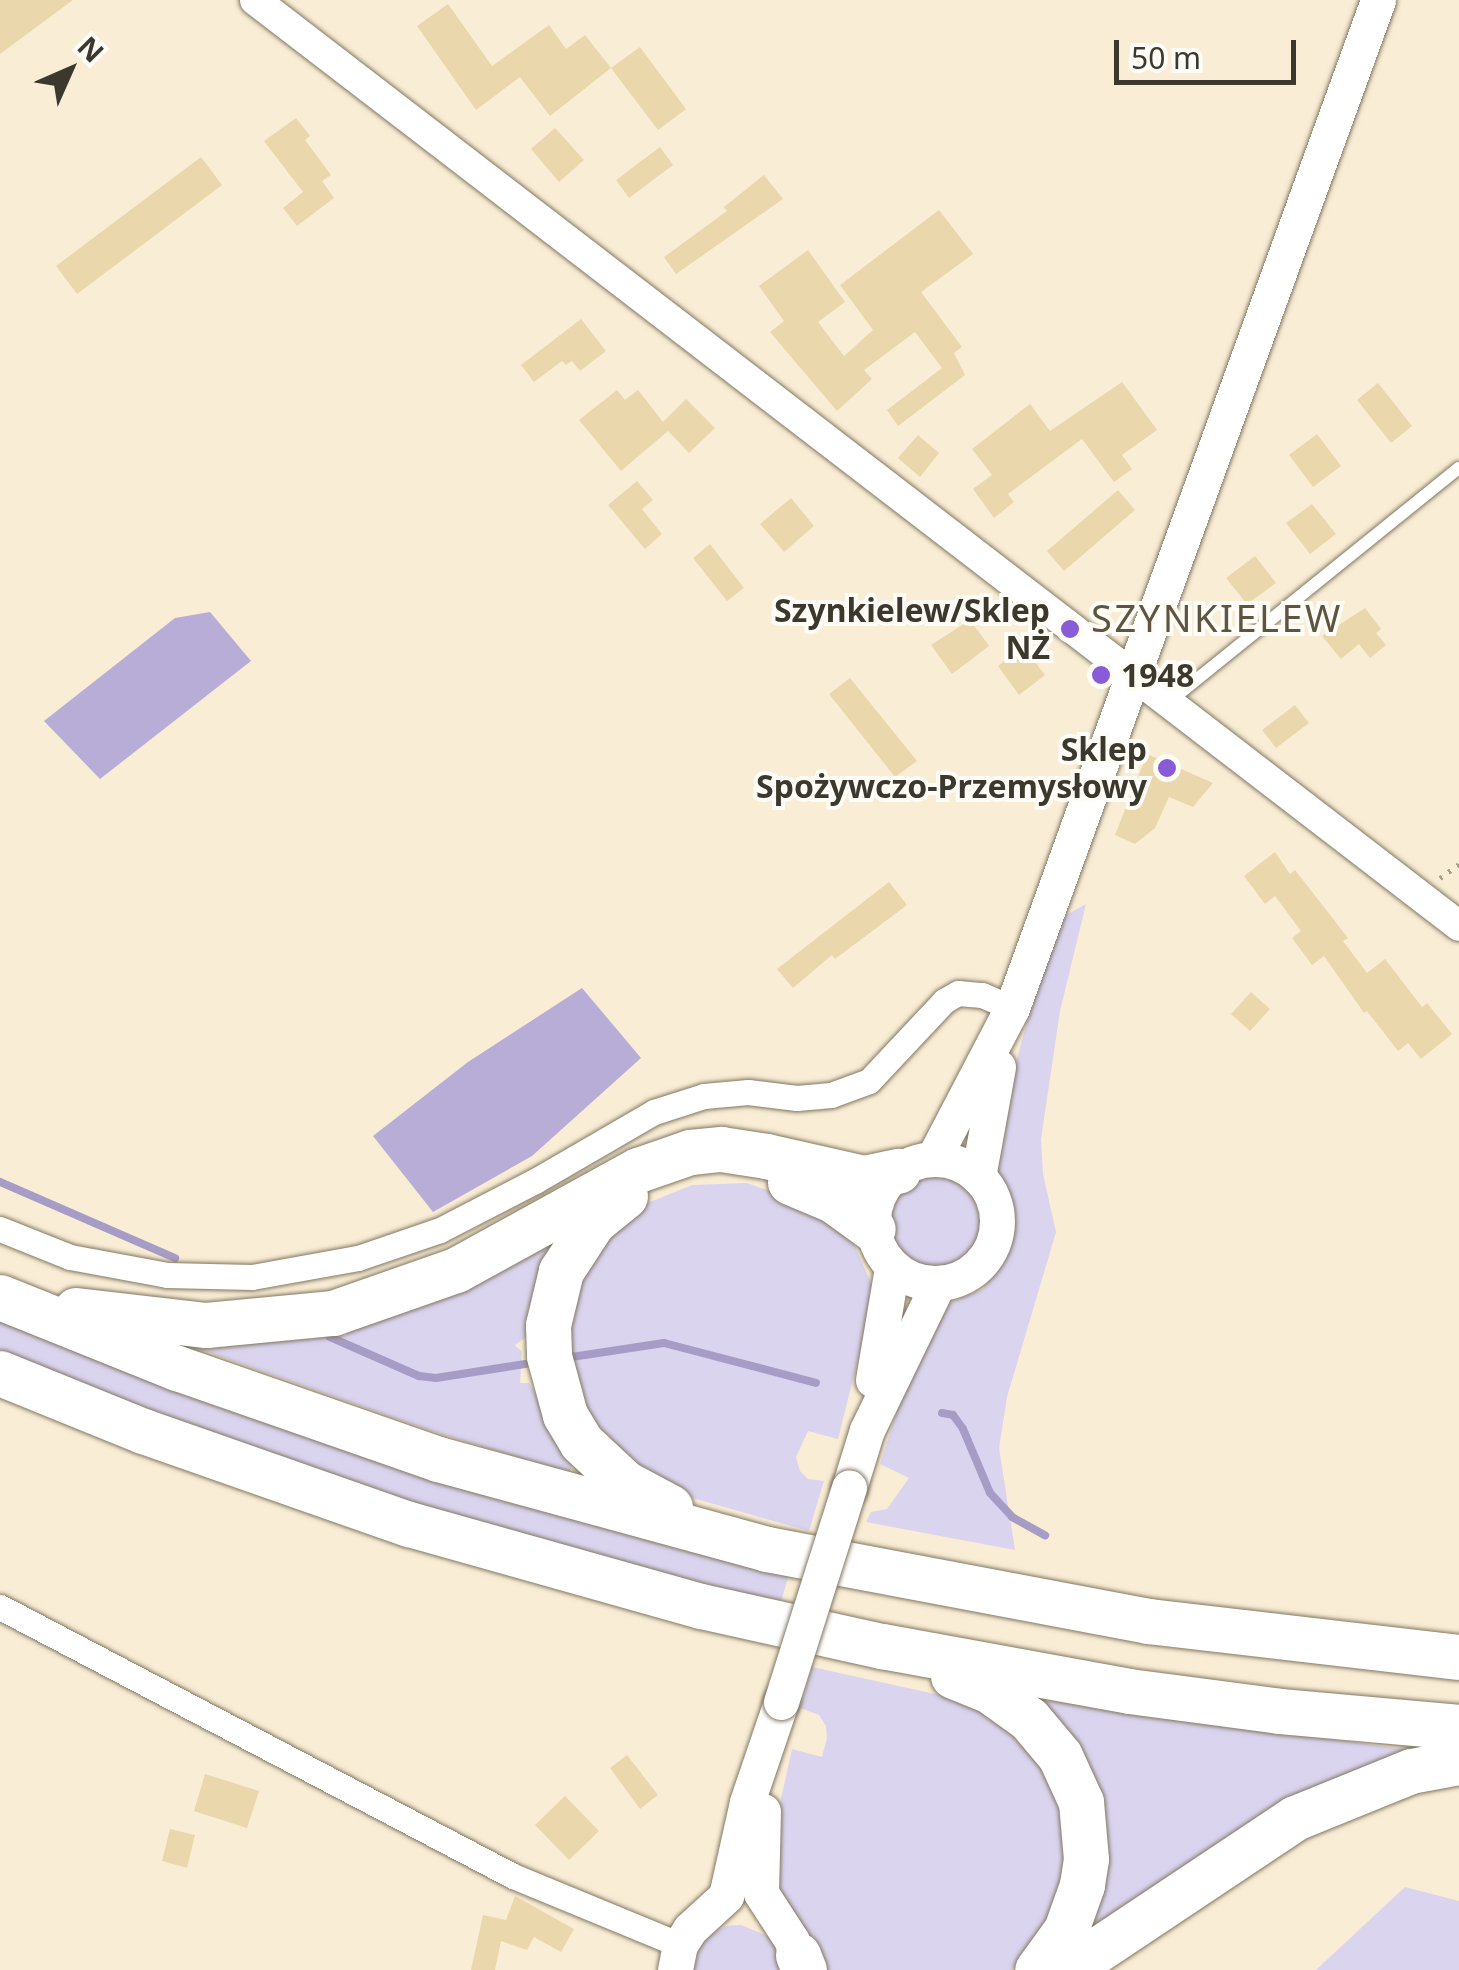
<!DOCTYPE html>
<html>
<head>
<meta charset="utf-8">
<style>
	body { margin:0 }
	#map { position:relative; width:1459px; height:1970px; overflow:hidden; background:#f9edd5; font-family:"Noto Sans",sans-serif }
	div>[style] { position:absolute }
	[style*='--x'] { left:calc(var(--x)*1px); top:calc(var(--y)*1px); width:calc(var(--w)*1px); rotate:calc(var(--a)*1deg) }
	.green>* { inset:0; background:#dad4ef }
	.round { border-radius:50% }
	.forest>* { inset:0; background:#b7add7 }
	.stream>* { height:8px; margin:-4px; padding:0 4px; transform-origin:4px; border-radius:4px; background:#a79cc5 }
	.building>* { inset:0; background:#ebd7ac }
	.path>* { height:5px; margin-top:-2.5px; transform-origin:0; background:repeating-linear-gradient(90deg,#a69d8b 0 2.5px,transparent 0 10.5px) }
	.roads { filter:drop-shadow(0 0 2px #827762) drop-shadow(0 0 2px #827762) }
	.service>* { height:12px; margin:-6px; padding:0 6px; transform-origin:6px; border-radius:6px; background:#fff }
	.minor>* { height:25px; margin:-12.5px; padding:0 12.5px; transform-origin:12.5px; border-radius:12.5px; background:#fff }
	.tertiary>* { height:30px; margin:-15px; padding:0 15px; transform-origin:15px; border-radius:15px; background:#fff }
	.secondary>* { height:35px; margin:-17.5px; padding:0 17.5px; transform-origin:17.5px; border-radius:17.5px; background:#fff }
	.secondary>.ring { margin:-17.5px; padding:0; box-sizing:content-box; background:none; border:35px solid #fff; border-radius:50% }
	.motorway>* { height:45px; margin:-22.5px; padding:0 22.5px; transform-origin:22.5px; border-radius:22.5px; background:#fff }
	.bridges { filter:drop-shadow(0 0 2px #827762) drop-shadow(0 0 2px #827762) }
	.secondary-bridge>* { height:35px; margin:-17.5px; padding:0 17.5px; transform-origin:17.5px; border-radius:17.5px; background:#fff }
	.dots>* { width:28px; height:28px; translate:-50% -50%; box-sizing:border-box; border:5px solid #fefcf7; border-radius:50% }
	span { translate:-50% -50%; white-space:nowrap; text-align:center; line-height:1.15; -webkit-text-stroke:8px #fefcf7; paint-order:stroke }
	.poi-label { font-size:32px; color:#3c382e; font-weight:700 }
	.right { translate:-100% -50%; text-align:right }
	.left { translate:0 -50%; text-align:left }
	.quarter-label { font-size:38px; color:#5e543f; letter-spacing:2.5px }
	.north { position:absolute; left:20px; top:20px; width:100px; height:100px; -webkit-text-stroke:8px #fefcf7; paint-order:stroke; rotate:45deg; font-size:28px; font-weight:700; line-height:40px; text-align:center; color:#3c382e }
	.north::after { content:''; display:block; margin:auto; width:35px; height:45px; background:#3c382e; clip-path:polygon(50% 0,100% 100%,50% 72%,0 100%) }
	.scale { position:absolute; left:1114px; top:40px; width:182px; height:45px; box-sizing:border-box; border:5px solid #3c382e; border-top:0; padding-left:12px; font-size:30px; line-height:35px; white-space:nowrap; color:#3c382e; -webkit-text-stroke:8px #fefcf7; paint-order:stroke }
</style>
</head>
<body>
<div id="map">
	<div class="green">
		<i style="clip-path:polygon(1086px 904px,1060px 1011px,1041px 1139px,1043px 1174px,1056px 1232px,1007px 1397px,999px 1448px,1015px 1550px,866px 1522px,871px 1512px,887px 1509px,909px 1478px,880px 1464px,910px 1370px,940px 1307px,983px 1289px,1012px 1236px,1012px 1207px,992px 1155px,1027px 1021px,1061px 918px)"></i>
		<i class="round" style="left:890px;top:1175px;width:92px;height:92px"></i>
		<i style="clip-path:polygon(747px 1183px,810px 1205px,847px 1228px,875px 1292px,838px 1439px,808px 1431px,796px 1457px,800px 1471px,808px 1479px,824px 1481px,809px 1531px,668px 1491px,578px 1418px,566px 1299px,604px 1232px,640px 1206px,692px 1185px)"></i>
		<i style="clip-path:polygon(555px 1239px,529px 1335px,515px 1345px,522px 1352px,520px 1383px,529px 1383px,573px 1462px,569px 1473px,429px 1430px,188px 1345px,299px 1333px,311px 1340px,315px 1335px,346px 1336px,350px 1327px)"></i>
		<i style="clip-path:polygon(0 1315px,790px 1571px,780px 1605px,380px 1496px,0 1355px)"></i>
		<i style="clip-path:polygon(812px 1667px,967px 1701px,1007px 1724px,1037px 1755px,1060px 1796px,1068px 1839px,1064px 1883px,1034px 1947px,1012px 1970px,816px 1970px,778px 1896px,779px 1808px,792px 1749px,822px 1757px,827px 1738px,826px 1726px,819px 1715px,800px 1708px)"></i>
		<i style="clip-path:polygon(1041px 1700px,1265px 1730px,1409px 1750px,1086px 1934px)"></i>
		<i style="clip-path:polygon(1405px 1887px,1459px 1901px,1459px 1970px,1316px 1970px)"></i>
		<i style="clip-path:polygon(741px 1925px,770px 1937px,785px 1970px,692px 1970px,698px 1949px,708px 1936px,726px 1926px)"></i>
	</div>
	<div class="forest">
		<i style="clip-path:polygon(210px 612px,251px 661px,100px 779px,44px 721px,175px 618px)"></i>
		<i style="clip-path:polygon(582px 988px,641px 1058px,532px 1156px,433px 1212px,373px 1136px,468px 1062px)"></i>
	</div>
	<div class="stream">
		<i style="--x:0;--y:1182;--w:191;--a:23.5"></i>
		<i style="--x:330;--y:1337;--w:97;--a:23.7"></i>
		<i style="--x:419;--y:1376;--w:17;--a:7"></i>
		<i style="--x:436;--y:1378;--w:90;--a:-8.9"></i>
		<i style="--x:565;--y:1358;--w:100;--a:-8.6"></i>
		<i style="--x:664;--y:1343;--w:157;--a:14.7"></i>
		<i style="--x:942;--y:1413;--w:11;--a:10"></i>
		<i style="--x:953;--y:1415;--w:17;--a:54"></i>
		<i style="--x:963;--y:1429;--w:69;--a:67.1"></i>
		<i style="--x:990;--y:1493;--w:33;--a:47"></i>
		<i style="--x:1012;--y:1517;--w:38;--a:29"></i>
	</div>
	<div class="building">
		<i style="clip-path:polygon(0 0,73px 0,0 54px)"></i>
		<i style="clip-path:polygon(448px 4px,492px 66px,549px 25px,566px 49px,585px 35px,611px 68px,550px 116px,520px 77px,476px 110px,417px 26px)"></i>
		<i style="clip-path:polygon(640px 47px,686px 109px,658px 130px,611px 68px)"></i>
		<i style="clip-path:polygon(296px 118px,310px 136px,305px 140px,331px 175px,322px 181px,334px 198px,297px 226px,283px 208px,303px 192px,264px 141px)"></i>
		<i style="clip-path:polygon(555px 128px,584px 160px,559px 182px,531px 149px)"></i>
		<i style="clip-path:polygon(660px 147px,673px 165px,629px 198px,616px 180px)"></i>
		<i style="clip-path:polygon(201px 157px,222px 185px,77px 294px,56px 266px)"></i>
		<i style="clip-path:polygon(764px 175px,783px 199px,676px 274px,664px 257px,727px 211px,724px 207px)"></i>
		<i style="clip-path:polygon(939px 210px,973px 254px,921px 292px,962px 347px,954px 353px,965px 375px,898px 426px,887px 410px,942px 368px,915px 332px,864px 370px,872px 379px,837px 411px,770px 332px,784px 321px,759px 286px,808px 250px,845px 302px,818px 322px,844px 356px,873px 330px,840px 285px)"></i>
		<i style="clip-path:polygon(581px 319px,606px 351px,580px 371px,572px 361px,566px 365px,562px 361px,534px 382px,521px 365px)"></i>
		<i style="clip-path:polygon(1122px 382px,1157px 430px,1122px 455px,1132px 469px,1114px 482px,1082px 439px,1008px 494px,1014px 502px,994px 518px,973px 489px,992px 475px,972px 449px,1030px 404px,1050px 431px)"></i>
		<i style="clip-path:polygon(1378px 383px,1412px 426px,1391px 443px,1357px 400px)"></i>
		<i style="clip-path:polygon(617px 390px,625px 400px,638px 390px,663px 422px,686px 399px,715px 428px,689px 453px,668px 431px,621px 471px,579px 420px)"></i>
		<i style="clip-path:polygon(1317px 434px,1341px 466px,1313px 487px,1289px 455px)"></i>
		<i style="clip-path:polygon(918px 435px,939px 453px,920px 477px,898px 458px)"></i>
		<i style="clip-path:polygon(637px 481px,653px 500px,642px 509px,662px 534px,645px 549px,608px 505px)"></i>
		<i style="clip-path:polygon(1118px 490px,1135px 510px,1064px 571px,1047px 551px)"></i>
		<i style="clip-path:polygon(791px 498px,814px 526px,784px 552px,760px 524px)"></i>
		<i style="clip-path:polygon(1312px 504px,1336px 534px,1310px 554px,1286px 523px)"></i>
		<i style="clip-path:polygon(710px 544px,744px 588px,727px 601px,693px 558px)"></i>
		<i style="clip-path:polygon(1255px 556px,1276px 583px,1247px 604px,1226px 578px)"></i>
		<i style="clip-path:polygon(1365px 608px,1381px 629px,1376px 633px,1386px 645px,1370px 658px,1359px 644px,1341px 659px,1322px 636px)"></i>
		<i style="clip-path:polygon(970px 620px,989px 646px,952px 674px,931px 645px)"></i>
		<i style="clip-path:polygon(1023px 646px,1045px 675px,1019px 695px,998px 666px)"></i>
		<i style="clip-path:polygon(850px 678px,917px 761px,895px 777px,829px 694px)"></i>
		<i style="clip-path:polygon(1295px 705px,1309px 723px,1276px 748px,1262px 730px)"></i>
		<i style="clip-path:polygon(1147px 754px,1213px 783px,1193px 807px,1169px 797px,1155px 828px,1135px 844px,1115px 835px)"></i>
		<i style="clip-path:polygon(1275px 852px,1290px 874px,1295px 870px,1348px 938px,1343px 941px,1367px 973px,1385px 959px,1422px 1007px,1427px 1003px,1452px 1034px,1421px 1059px,1408px 1043px,1398px 1051px,1367px 1011px,1364px 1013px,1324px 956px,1312px 965px,1292px 938px,1301px 931px,1275px 896px,1265px 904px,1244px 876px)"></i>
		<i style="clip-path:polygon(889px 882px,907px 905px,835px 959px,832px 955px,793px 988px,777px 969px)"></i>
		<i style="clip-path:polygon(1251px 992px,1270px 1009px,1250px 1031px,1231px 1014px)"></i>
		<i style="clip-path:polygon(627px 1755px,658px 1795px,640px 1809px,610px 1768px)"></i>
		<i style="clip-path:polygon(205px 1774px,259px 1791px,247px 1828px,194px 1811px)"></i>
		<i style="clip-path:polygon(565px 1796px,599px 1831px,569px 1860px,535px 1825px)"></i>
		<i style="clip-path:polygon(170px 1829px,195px 1835px,187px 1868px,162px 1861px)"></i>
		<i style="clip-path:polygon(515px 1896px,574px 1929px,561px 1952px,534px 1937px,527px 1950px,501px 1941px,495px 1970px,471px 1970px,483px 1915px,506px 1920px)"></i>
	</div>
	<div class="path">
		<i style="--x:1440;--y:878;--w:24;--a:-36"></i>
	</div>
	<div class="roads">
		<div class="service">
			<i style="--x:1170;--y:701;--w:371;--a:-38.9"></i>
		</div>
		<div class="minor">
			<i style="--x:0;--y:1229;--w:75;--a:21.8"></i>
			<i style="--x:70;--y:1257;--w:99;--a:10.5"></i>
			<i style="--x:167;--y:1275;--w:85;--a:1.3"></i>
			<i style="--x:252;--y:1277;--w:108;--a:-10.2"></i>
			<i style="--x:358;--y:1258;--w:87;--a:-18.9"></i>
			<i style="--x:440;--y:1230;--w:107;--a:-27.3"></i>
			<i style="--x:535;--y:1181;--w:138;--a:-30.1"></i>
			<i style="--x:654;--y:1112;--w:52;--a:-17.7"></i>
			<i style="--x:704;--y:1096;--w:44;--a:-5.2"></i>
			<i style="--x:748;--y:1092;--w:49;--a:7"></i>
			<i style="--x:797;--y:1098;--w:34;--a:-5"></i>
			<i style="--x:831;--y:1095;--w:40;--a:-20.2"></i>
			<i style="--x:869;--y:1081;--w:110;--a:-46.8"></i>
			<i style="--x:944;--y:1001;--w:16;--a:-30"></i>
			<i style="--x:958;--y:993;--w:24;--a:5"></i>
			<i style="--x:982;--y:995;--w:33;--a:23"></i>
			<i style="--x:0;--y:1607;--w:579;--a:27.67"></i>
			<i style="--x:513;--y:1876;--w:181;--a:22.4"></i>
		</div>
		<div class="tertiary">
			<i style="--x:255;--y:0;--w:1519;--a:37.56"></i>
		</div>
		<div class="secondary">
			<i style="--x:933;--y:1159;--w:170;--a:-62.4"></i>
			<i style="--x:1012;--y:1008;--w:1072;--a:-70.04"></i>
			<i class="ring" style="left:873px;top:1159px;width:89px;height:89px"></i>
			<i style="--x:978;--y:1177;--w:112;--a:-79.7"></i>
			<i style="--x:873;--y:1380;--w:114;--a:-80.4"></i>
			<i style="--x:849;--y:1488;--w:61;--a:-72.8"></i>
			<i style="--x:867;--y:1430;--w:162;--a:-64.1"></i>
			<i style="--x:763;--y:1811;--w:82;--a:91.4"></i>
			<i style="--x:761;--y:1893;--w:57;--a:57.1"></i>
			<i style="--x:792;--y:1941;--w:30;--a:76"></i>
			<i style="--x:675;--y:1970;--w:25;--a:-79"></i>
			<i style="--x:680;--y:1945;--w:19;--a:-58"></i>
			<i style="--x:690;--y:1929;--w:49;--a:-42.5"></i>
			<i style="--x:726;--y:1896;--w:96;--a:-77.4"></i>
			<i style="--x:747;--y:1802;--w:106;--a:-71.2"></i>
		</div>
		<div class="motorway">
			<i style="--x:790;--y:1182;--w:47;--a:22.7"></i>
			<i style="--x:833;--y:1200;--w:49;--a:35.9"></i>
			<i style="--x:625;--y:1196;--w:41;--a:140.9"></i>
			<i style="--x:593;--y:1222;--w:59;--a:123.1"></i>
			<i style="--x:561;--y:1271;--w:56;--a:103.5"></i>
			<i style="--x:548;--y:1325;--w:31;--a:88"></i>
			<i style="--x:549;--y:1356;--w:61;--a:74.8"></i>
			<i style="--x:565;--y:1415;--w:31;--a:59"></i>
			<i style="--x:581;--y:1442;--w:60;--a:43"></i>
			<i style="--x:625;--y:1483;--w:51;--a:28.1"></i>
			<i style="--x:0;--y:1297;--w:191;--a:21.9"></i>
			<i style="--x:177;--y:1368;--w:276;--a:19.2"></i>
			<i style="--x:438;--y:1459;--w:341;--a:15.3"></i>
			<i style="--x:767;--y:1549;--w:388;--a:10.7"></i>
			<i style="--x:1148;--y:1621;--w:313;--a:6.6"></i>
			<i style="--x:76;--y:1310;--w:131;--a:6.6"></i>
			<i style="--x:206;--y:1325;--w:128;--a:-5.4"></i>
			<i style="--x:333;--y:1313;--w:130;--a:-19.3"></i>
			<i style="--x:456;--y:1270;--w:208;--a:-28.8"></i>
			<i style="--x:638;--y:1170;--w:55;--a:-19.1"></i>
			<i style="--x:690;--y:1152;--w:31;--a:-6"></i>
			<i style="--x:721;--y:1149;--w:46;--a:8.8"></i>
			<i style="--x:766;--y:1156;--w:100;--a:12.7"></i>
			<i style="--x:864;--y:1178;--w:35;--a:-12"></i>
			<i style="--x:0;--y:1373;--w:154;--a:22.1"></i>
			<i style="--x:143;--y:1431;--w:282;--a:19.3"></i>
			<i style="--x:409;--y:1524;--w:303;--a:15.7"></i>
			<i style="--x:701;--y:1606;--w:185;--a:12.5"></i>
			<i style="--x:882;--y:1646;--w:251;--a:10.3"></i>
			<i style="--x:1129;--y:1691;--w:152;--a:7.5"></i>
			<i style="--x:1280;--y:1711;--w:180;--a:5.1"></i>
			<i style="--x:953;--y:1676;--w:40;--a:22"></i>
			<i style="--x:990;--y:1691;--w:48;--a:35.7"></i>
			<i style="--x:1029;--y:1719;--w:48;--a:50"></i>
			<i style="--x:1060;--y:1756;--w:51;--a:65.5"></i>
			<i style="--x:1081;--y:1802;--w:57;--a:85"></i>
			<i style="--x:1086;--y:1859;--w:26;--a:99"></i>
			<i style="--x:1082;--y:1885;--w:48;--a:109.6"></i>
			<i style="--x:1066;--y:1930;--w:49;--a:125.9"></i>
			<i style="--x:798;--y:1955;--w:16;--a:68"></i>
			<i style="--x:1067;--y:1970;--w:274;--a:-33.7"></i>
			<i style="--x:1295;--y:1818;--w:125;--a:-22.1"></i>
			<i style="--x:1411;--y:1771;--w:49;--a:-10.6"></i>
		</div>
	</div>
	<div class="bridges">
		<div class="secondary-bridge">
			<i style="--x:781;--y:1702;--w:225;--a:-72.4"></i>
		</div>
	</div>
	<div class="dots">
		<i style="left:1070px;top:629px;background:#875cd6"></i>
		<i style="left:1101px;top:675px;background:#875cd6"></i>
		<i style="left:1167px;top:768px;background:#875cd6"></i>
	</div>
	<div class="poi-label">
		<span class="right" style="left:1050px;top:629px">Szynkielew/Sklep<br>NŻ</span>
		<span class="left" style="left:1121px;top:675px">1948</span>
		<span class="right" style="left:1147px;top:768px">Sklep<br>Spożywczo-Przemysłowy</span>
	</div>
	<div class="quarter-label">
		<span style="left:1217px;top:618px">SZYNKIELEW</span>
	</div>
	<div class="north">N</div>
	<div class="scale">50 m</div>
</div>
</body>
</html>
